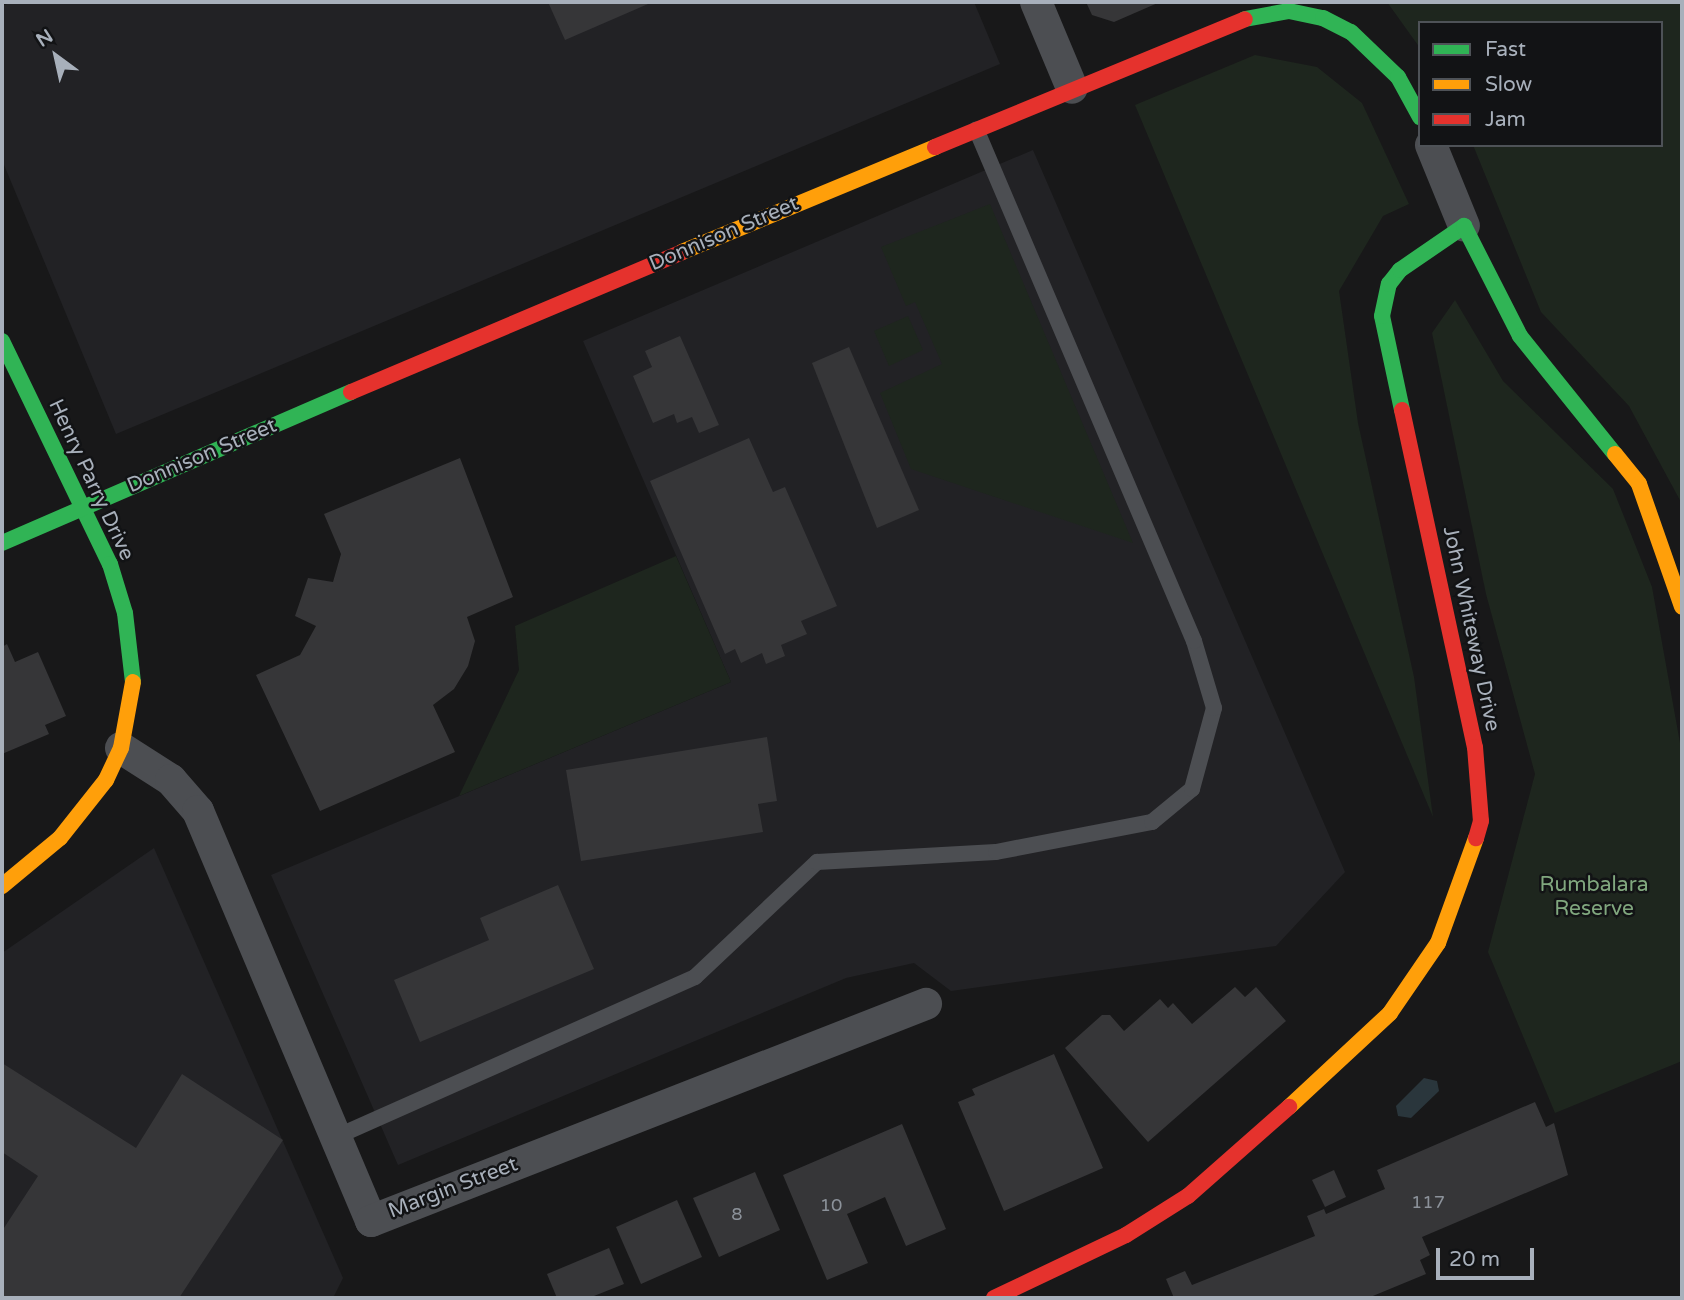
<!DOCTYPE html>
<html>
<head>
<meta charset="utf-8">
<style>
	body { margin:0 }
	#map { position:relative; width:1684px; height:1300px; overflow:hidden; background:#181819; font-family:"Varela Round",sans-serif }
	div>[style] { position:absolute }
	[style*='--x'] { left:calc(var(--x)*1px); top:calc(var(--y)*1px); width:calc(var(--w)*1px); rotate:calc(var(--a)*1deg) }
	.built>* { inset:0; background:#222225 }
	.green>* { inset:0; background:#1e261e }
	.water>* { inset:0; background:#2a363c }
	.building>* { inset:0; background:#363638 }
	.lane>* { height:16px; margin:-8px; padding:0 8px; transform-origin:8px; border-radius:8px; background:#4c4e52 }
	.street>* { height:32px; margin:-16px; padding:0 16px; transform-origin:16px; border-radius:16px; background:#4c4e52 }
	.fast>* { height:16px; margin:-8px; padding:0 8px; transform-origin:8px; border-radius:8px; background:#30b455 }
	.slow>* { height:16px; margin:-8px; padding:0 8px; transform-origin:8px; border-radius:8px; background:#ff9f0a }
	.jam>* { height:16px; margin:-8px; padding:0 8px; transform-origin:8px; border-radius:8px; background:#e5322d }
	span { translate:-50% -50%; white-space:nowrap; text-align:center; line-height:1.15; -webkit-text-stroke:5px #121315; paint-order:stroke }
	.number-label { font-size:18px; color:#8c929a }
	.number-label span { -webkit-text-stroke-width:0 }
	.street-label { font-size:21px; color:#a8b0bb }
	.park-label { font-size:21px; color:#80a77e }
	.frame { position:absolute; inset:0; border:4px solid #a8b0bb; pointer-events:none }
	.legend { position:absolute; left:1418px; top:21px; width:245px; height:126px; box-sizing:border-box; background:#121315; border:2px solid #4e5257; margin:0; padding:9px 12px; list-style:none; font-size:21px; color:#a8b0bb }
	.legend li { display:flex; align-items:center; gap:14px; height:35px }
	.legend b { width:35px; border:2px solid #4e5257 }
	.north { position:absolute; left:21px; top:21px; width:70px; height:70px; -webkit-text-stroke:5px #121315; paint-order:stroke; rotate:327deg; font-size:19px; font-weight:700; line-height:28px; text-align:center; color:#a8b0bb }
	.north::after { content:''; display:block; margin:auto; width:24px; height:32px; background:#a8b0bb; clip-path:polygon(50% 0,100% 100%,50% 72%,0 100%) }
	.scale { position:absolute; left:1436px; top:1248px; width:98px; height:32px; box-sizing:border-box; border:4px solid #a8b0bb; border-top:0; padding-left:9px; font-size:21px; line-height:24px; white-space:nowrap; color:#a8b0bb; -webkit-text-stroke:5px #121315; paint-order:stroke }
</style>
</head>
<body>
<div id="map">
	<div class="built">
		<i style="clip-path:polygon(13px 2px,974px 2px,1000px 64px,116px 434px,2px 160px,2px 6px)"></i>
		<i style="clip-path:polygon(1033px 150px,1345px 872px,1276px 946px,951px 991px,914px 963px,846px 978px,398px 1165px,271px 875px,731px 682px,583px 341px)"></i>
		<i style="clip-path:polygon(154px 848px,343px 1278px,333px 1298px,2px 1298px,2px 953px)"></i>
	</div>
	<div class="green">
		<i style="clip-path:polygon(1387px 2px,1682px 2px,1682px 504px,1629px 406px,1541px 312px,1473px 145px,1661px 145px,1661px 23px,1420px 23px,1420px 48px)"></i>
		<i style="clip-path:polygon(1255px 55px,1317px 67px,1362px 103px,1409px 204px,1383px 216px,1339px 291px,1358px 423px,1414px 677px,1433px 817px,1135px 105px)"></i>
		<i style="clip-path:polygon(990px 204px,1133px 543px,911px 469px,880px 393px,942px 364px,915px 302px,906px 306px,881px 247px)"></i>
		<i style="clip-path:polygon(1455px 300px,1503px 381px,1613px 489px,1652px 587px,1682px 754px,1682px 1061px,1555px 1113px,1488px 952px,1535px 774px,1486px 594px,1432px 333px)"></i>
		<i style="clip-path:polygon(908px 316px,923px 350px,889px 366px,874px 331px)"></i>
		<i style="clip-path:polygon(676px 556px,731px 682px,459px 796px,519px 670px,515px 626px)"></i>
	</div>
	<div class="water">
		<i style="clip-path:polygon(1424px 1078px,1437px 1081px,1439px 1091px,1411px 1118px,1398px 1116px,1396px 1106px)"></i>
	</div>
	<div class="building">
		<i style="clip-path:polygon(548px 2px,647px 2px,648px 4px,565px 40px)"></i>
		<i style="clip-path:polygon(1086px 2px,1160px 2px,1114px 22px,1092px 15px)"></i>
		<i style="clip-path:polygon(680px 336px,719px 425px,699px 433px,692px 417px,677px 423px,674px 414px,653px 423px,633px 376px,652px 367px,645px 351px)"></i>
		<i style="clip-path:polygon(849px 347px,919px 510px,877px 528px,812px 363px)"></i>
		<i style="clip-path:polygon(749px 438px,773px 492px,785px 487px,837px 606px,801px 621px,807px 634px,781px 645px,785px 656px,766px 664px,762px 653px,741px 663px,735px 649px,725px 654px,650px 481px)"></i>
		<i style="clip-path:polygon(460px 458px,513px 597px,467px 617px,475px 641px,468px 666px,454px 689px,433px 705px,455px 752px,320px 811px,256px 675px,300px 655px,316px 626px,295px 616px,308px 578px,333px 582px,341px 554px,324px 514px)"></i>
		<i style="clip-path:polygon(7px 644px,15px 662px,38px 652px,66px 716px,45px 725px,49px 734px,2px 754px,2px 647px)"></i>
		<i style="clip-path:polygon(767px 737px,777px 801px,758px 804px,763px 832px,581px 861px,566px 770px)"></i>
		<i style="clip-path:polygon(558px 885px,594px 969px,420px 1042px,394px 980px,489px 940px,480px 918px)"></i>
		<i style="clip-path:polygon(1235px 987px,1245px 997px,1256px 987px,1286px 1021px,1148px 1142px,1065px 1048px,1102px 1015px,1110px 1015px,1124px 1031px,1160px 999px,1168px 1008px,1173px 1003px,1192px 1024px)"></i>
		<i style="clip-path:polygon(1054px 1054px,1103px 1168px,1004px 1211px,958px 1102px,975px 1095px,972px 1089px)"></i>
		<i style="clip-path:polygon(2px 1063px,136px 1148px,182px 1074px,283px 1140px,179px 1298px,2px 1298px,2px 1231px,38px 1176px,2px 1152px)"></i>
		<i style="clip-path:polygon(1535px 1102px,1546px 1127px,1554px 1123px,1568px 1175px,1422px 1237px,1430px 1255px,1420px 1260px,1426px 1274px,1368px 1298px,1174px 1298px,1166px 1279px,1185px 1271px,1192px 1285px,1315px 1236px,1307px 1216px,1324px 1209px,1326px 1214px,1385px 1189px,1377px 1170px)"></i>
		<i style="clip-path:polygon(902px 1124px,946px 1229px,906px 1246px,885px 1197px,847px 1214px,868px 1263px,827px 1280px,783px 1175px)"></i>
		<i style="clip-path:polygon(1334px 1170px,1346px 1197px,1325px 1207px,1312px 1180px)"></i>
		<i style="clip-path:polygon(755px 1172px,780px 1230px,719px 1257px,693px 1198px)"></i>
		<i style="clip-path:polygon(677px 1200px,702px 1257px,641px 1284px,616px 1227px)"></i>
		<i style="clip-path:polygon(609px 1248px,624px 1284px,589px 1298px,557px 1298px,547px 1274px)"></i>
	</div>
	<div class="lane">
		<i style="--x:338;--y:1136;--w:391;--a:-24"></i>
		<i style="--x:695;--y:977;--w:168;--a:-43.3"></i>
		<i style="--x:817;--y:862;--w:179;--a:-3.2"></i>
		<i style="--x:996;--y:852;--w:159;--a:-10.9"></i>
		<i style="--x:1152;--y:822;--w:52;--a:-39.5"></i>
		<i style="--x:1192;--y:789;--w:84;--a:-74.8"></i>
		<i style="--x:1214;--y:708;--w:70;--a:-106.6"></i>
		<i style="--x:1194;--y:641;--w:556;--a:-113.06"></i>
	</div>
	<div class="street">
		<i style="--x:1036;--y:2;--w:93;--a:67.3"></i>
		<i style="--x:1431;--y:145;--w:87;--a:67.8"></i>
		<i style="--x:121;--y:748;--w:59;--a:32.6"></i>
		<i style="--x:171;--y:780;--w:41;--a:48.9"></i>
		<i style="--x:198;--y:811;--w:445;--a:67.1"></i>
		<i style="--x:371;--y:1221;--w:596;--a:-21.36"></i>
	</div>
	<div class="fast">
		<i style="--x:1245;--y:19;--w:45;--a:-10.3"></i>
		<i style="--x:1289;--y:11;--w:35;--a:12"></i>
		<i style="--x:1323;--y:18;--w:31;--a:27"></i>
		<i style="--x:1351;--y:32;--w:65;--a:43.8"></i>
		<i style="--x:1398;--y:77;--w:46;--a:61.2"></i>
		<i style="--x:2;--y:341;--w:248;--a:64.2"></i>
		<i style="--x:110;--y:564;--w:51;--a:73"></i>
		<i style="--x:125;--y:613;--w:69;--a:83.4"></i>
		<i style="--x:1402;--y:410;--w:96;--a:-102"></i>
		<i style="--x:1382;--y:316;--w:33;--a:-78"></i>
		<i style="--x:1389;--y:284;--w:18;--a:-52"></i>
		<i style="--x:1400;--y:270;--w:78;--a:-34.5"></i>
		<i style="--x:1464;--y:226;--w:123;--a:63"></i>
		<i style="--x:1520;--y:336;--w:151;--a:51.2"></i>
		<i style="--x:2;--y:543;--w:380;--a:-23.4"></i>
	</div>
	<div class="slow">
		<i style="--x:682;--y:252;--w:274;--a:-22.5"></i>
		<i style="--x:1615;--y:454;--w:38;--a:51"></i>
		<i style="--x:1639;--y:484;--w:130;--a:70.7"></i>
		<i style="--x:2;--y:886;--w:75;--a:-39.6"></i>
		<i style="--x:60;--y:838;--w:74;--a:-51.6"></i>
		<i style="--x:106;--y:780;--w:35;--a:-65"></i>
		<i style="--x:121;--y:748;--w:67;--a:-79.7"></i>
		<i style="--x:1289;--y:1107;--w:138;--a:-42.9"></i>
		<i style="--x:1390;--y:1013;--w:85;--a:-55.6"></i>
		<i style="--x:1438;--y:943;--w:112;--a:-70.1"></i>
	</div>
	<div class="jam">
		<i style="--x:935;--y:147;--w:335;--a:-22.4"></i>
		<i style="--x:351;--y:392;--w:359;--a:-22.9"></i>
		<i style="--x:1402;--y:410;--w:345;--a:77.8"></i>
		<i style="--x:1475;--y:747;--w:74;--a:85.4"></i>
		<i style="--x:1481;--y:821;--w:18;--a:106"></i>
		<i style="--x:994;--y:1298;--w:146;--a:-25.5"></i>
		<i style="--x:1126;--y:1235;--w:73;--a:-32.2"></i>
		<i style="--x:1188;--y:1196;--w:135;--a:-41.4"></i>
	</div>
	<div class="number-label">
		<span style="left:1428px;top:1202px">117</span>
		<span style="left:831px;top:1205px">10</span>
		<span style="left:737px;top:1214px">8</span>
	</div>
	<div class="street-label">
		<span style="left:724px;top:234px;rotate:-23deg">Donnison Street</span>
		<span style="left:202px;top:456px;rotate:-23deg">Donnison Street</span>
		<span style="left:91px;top:480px;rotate:65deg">Henry Parry Drive</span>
		<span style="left:1471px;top:629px;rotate:78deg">John Whiteway Drive</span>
		<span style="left:453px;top:1188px;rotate:-21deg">Margin Street</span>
	</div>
	<div class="park-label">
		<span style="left:1594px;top:897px">Rumbalara<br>Reserve</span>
	</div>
	<div class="frame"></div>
	<ul class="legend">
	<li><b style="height:9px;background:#30b455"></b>Fast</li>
	<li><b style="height:9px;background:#ff9f0a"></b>Slow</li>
	<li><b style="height:9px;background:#e5322d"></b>Jam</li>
	</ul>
	<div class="north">N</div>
	<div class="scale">20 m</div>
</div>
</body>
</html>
